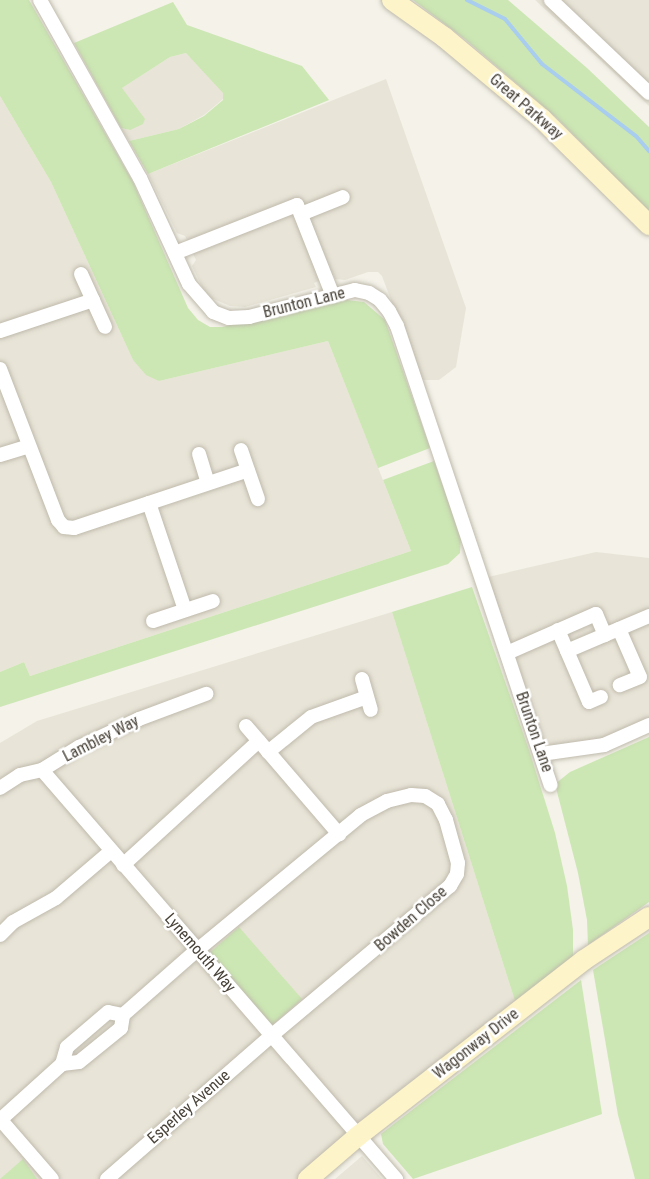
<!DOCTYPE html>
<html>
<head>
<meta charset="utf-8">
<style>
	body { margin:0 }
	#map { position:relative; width:649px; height:1179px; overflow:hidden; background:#f4f2e9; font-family:"Roboto Condensed",sans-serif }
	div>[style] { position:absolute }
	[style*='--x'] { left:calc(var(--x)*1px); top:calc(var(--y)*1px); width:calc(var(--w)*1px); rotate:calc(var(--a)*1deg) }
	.residential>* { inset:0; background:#e8e4d7 }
	.green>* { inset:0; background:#cce7b3 }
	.stream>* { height:4px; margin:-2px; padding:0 2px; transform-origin:2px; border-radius:2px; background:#a8cdef }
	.roads { filter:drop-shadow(0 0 2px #bfbaac) drop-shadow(0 0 2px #bfbaac) }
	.street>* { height:14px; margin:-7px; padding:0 7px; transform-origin:7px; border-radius:7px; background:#fff }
	.secondary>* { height:20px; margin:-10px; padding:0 10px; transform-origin:10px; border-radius:10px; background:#fdf4ca }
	span { translate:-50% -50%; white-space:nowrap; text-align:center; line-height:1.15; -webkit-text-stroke:5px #fff; paint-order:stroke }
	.street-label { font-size:16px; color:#484238 }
</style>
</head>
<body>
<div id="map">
	<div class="residential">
		<i style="clip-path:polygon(535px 0,649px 0,649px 106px,636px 93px)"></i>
		<i style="clip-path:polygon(186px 53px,213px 79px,223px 93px,223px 99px,204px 115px,179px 129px,129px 141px,121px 128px,130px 130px,122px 88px,170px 57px)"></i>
		<i style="clip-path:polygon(386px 79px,466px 308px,456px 367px,439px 380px,421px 380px,382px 276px,378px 272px,368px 272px,345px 280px,335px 279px,333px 275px,314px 283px,316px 287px,245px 307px,230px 306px,211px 298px,203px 289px,192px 266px,196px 260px,185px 236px,177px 233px,148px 174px)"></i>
		<i style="clip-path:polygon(0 96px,51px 182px,133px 360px,159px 381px,328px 341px,411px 551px,30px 676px,24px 662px,0 672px)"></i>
		<i style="clip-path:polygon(596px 552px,649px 558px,649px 720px,608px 738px,563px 747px,544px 745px,488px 577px)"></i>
		<i style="clip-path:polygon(392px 612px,515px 1001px,299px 1179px,0 1179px,0 743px,37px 721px)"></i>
		<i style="clip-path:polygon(362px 1156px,382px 1179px,334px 1179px,335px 1179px)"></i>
	</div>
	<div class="green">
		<i style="clip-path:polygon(0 0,29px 0,133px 182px,188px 308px,198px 320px,210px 327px,222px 327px,339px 299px,364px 302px,385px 320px,430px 448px,378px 468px,328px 341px,159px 381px,146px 375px,133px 360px,51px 182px,0 96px)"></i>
		<i style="clip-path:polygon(413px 0,508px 0,587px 68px,649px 127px,649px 212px,557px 118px,466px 40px)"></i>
		<i style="clip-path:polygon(173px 2px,187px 25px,302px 66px,329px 100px,148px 174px,129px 141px,179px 129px,204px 116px,223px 100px,223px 93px,186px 53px,170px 57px,122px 88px,145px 119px,143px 124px,130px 130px,121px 128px,74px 43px)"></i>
		<i style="clip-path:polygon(434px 461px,461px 537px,460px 553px,448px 564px,0 707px,0 672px,24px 662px,30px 676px,411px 551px,383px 480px)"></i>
		<i style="clip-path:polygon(472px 587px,529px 750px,555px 833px,567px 886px,573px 930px,573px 957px,515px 1001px,392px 612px)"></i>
		<i style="clip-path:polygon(649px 737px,649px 902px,588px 945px,587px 920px,578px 873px,555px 784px,570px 772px)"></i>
		<i style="clip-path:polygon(239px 927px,302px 999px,270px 1027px,207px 955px)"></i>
		<i style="clip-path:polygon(649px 933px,649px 1179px,635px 1179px,618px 1115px,593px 970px)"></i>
		<i style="clip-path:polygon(581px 980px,602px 1114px,413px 1179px,383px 1144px,381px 1134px)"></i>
		<i style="clip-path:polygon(23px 1159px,37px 1179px,0 1179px)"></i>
	</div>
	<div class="stream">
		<i style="--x:467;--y:0;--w:42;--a:26.6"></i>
		<i style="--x:505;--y:19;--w:58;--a:50.6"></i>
		<i style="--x:542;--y:64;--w:118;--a:37.5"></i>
		<i style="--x:636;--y:136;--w:20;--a:49"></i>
	</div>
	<div class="roads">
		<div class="street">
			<i style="--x:40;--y:0;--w:204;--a:60.7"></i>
			<i style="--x:140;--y:178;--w:117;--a:65.2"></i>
			<i style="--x:189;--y:284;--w:37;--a:49"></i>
			<i style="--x:213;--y:312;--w:17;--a:21"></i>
			<i style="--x:229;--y:318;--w:20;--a:-3"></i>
			<i style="--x:249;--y:317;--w:109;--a:-14.3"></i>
			<i style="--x:355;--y:290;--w:14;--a:12"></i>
			<i style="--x:369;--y:293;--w:13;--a:32"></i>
			<i style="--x:380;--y:300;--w:14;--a:51"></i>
			<i style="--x:389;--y:311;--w:17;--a:62"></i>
			<i style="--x:397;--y:326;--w:484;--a:71.5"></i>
			<i style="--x:551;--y:0;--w:135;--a:43.5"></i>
			<i style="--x:301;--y:214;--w:45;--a:-22"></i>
			<i style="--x:175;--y:253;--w:131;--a:-21.5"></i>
			<i style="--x:297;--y:205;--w:98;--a:68.4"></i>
			<i style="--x:81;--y:274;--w:58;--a:65.6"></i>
			<i style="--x:0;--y:331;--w:98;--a:-18.4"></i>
			<i style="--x:0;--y:369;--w:162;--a:69"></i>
			<i style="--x:58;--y:520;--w:9;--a:49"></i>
			<i style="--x:64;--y:527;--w:10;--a:6"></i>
			<i style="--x:74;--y:528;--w:183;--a:-18.4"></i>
			<i style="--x:241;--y:450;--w:52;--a:70.9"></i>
			<i style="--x:199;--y:454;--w:30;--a:73"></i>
			<i style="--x:0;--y:455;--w:30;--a:-17"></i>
			<i style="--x:149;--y:503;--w:113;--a:71.4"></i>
			<i style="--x:153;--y:621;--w:63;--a:-18.4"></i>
			<i style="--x:619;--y:629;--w:52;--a:66.4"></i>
			<i style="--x:640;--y:677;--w:22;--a:158"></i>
			<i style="--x:558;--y:630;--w:78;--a:66.7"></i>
			<i style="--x:589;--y:702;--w:13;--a:-23"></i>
			<i style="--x:567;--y:651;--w:89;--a:-23.1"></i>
			<i style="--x:507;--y:653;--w:97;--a:-23.7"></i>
			<i style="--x:596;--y:614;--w:23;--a:67"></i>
			<i style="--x:362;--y:679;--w:32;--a:74"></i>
			<i style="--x:246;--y:726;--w:143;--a:49.3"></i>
			<i style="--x:268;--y:752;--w:55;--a:-39.1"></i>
			<i style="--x:311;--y:717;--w:59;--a:-19.7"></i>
			<i style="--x:541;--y:754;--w:64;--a:-8.1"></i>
			<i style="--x:604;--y:745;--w:49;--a:-24"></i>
			<i style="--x:42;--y:770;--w:541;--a:49.12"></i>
			<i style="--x:0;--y:788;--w:24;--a:-33"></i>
			<i style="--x:20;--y:775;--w:23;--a:-13"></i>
			<i style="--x:42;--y:770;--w:44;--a:-31.9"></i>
			<i style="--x:79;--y:747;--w:66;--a:-25"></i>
			<i style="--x:139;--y:719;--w:72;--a:-20.5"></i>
			<i style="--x:123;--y:865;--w:184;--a:-42.4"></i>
			<i style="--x:0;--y:935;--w:18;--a:-45"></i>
			<i style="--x:13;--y:922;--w:49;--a:-29.2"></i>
			<i style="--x:56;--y:898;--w:72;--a:-40.5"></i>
			<i style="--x:0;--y:1119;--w:79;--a:49.1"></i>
			<i style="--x:0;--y:1120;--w:84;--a:-42.1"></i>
			<i style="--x:62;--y:1064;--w:17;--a:-7"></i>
			<i style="--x:79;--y:1062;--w:54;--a:-39"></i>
			<i style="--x:121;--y:1028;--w:13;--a:-81"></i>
			<i style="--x:123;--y:1015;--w:15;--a:-169"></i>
			<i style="--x:108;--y:1012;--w:54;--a:139.5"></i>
			<i style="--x:67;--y:1047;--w:18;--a:106"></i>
			<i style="--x:107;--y:1179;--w:218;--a:-41.1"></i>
			<i style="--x:271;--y:1036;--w:234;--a:-40"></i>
			<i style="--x:450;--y:886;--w:14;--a:-60"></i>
			<i style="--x:457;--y:874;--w:11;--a:-85"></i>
			<i style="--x:458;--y:863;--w:45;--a:-105.6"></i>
			<i style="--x:446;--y:820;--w:18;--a:-117"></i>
			<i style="--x:438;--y:804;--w:15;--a:-148"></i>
			<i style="--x:425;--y:796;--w:14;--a:-176"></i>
			<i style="--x:411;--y:795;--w:25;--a:166"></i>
			<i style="--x:387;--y:801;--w:30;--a:152"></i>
			<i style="--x:361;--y:815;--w:212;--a:140.5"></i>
			<i style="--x:197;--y:950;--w:98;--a:138.7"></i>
		</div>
		<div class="secondary">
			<i style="--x:392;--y:0;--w:64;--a:35.4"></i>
			<i style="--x:444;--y:37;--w:128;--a:39.9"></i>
			<i style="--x:542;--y:119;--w:151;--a:44.7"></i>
			<i style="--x:308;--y:1179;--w:66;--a:-40.7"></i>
			<i style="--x:358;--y:1136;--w:286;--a:-37.9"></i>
			<i style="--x:584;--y:960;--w:78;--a:-33.5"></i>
		</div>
	</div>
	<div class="street-label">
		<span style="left:526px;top:107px;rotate:41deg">Great Parkway</span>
		<span style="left:304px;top:303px;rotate:-14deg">Brunton Lane</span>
		<span style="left:534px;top:732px;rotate:71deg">Brunton Lane</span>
		<span style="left:101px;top:739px;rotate:-27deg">Lambley Way</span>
		<span style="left:411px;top:919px;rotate:-41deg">Bowden Close</span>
		<span style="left:200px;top:953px;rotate:49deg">Lynemouth Way</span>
		<span style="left:476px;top:1044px;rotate:-38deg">Wagonway Drive</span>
		<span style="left:189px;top:1107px;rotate:-41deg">Esperley Avenue</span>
	</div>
</div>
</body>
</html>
